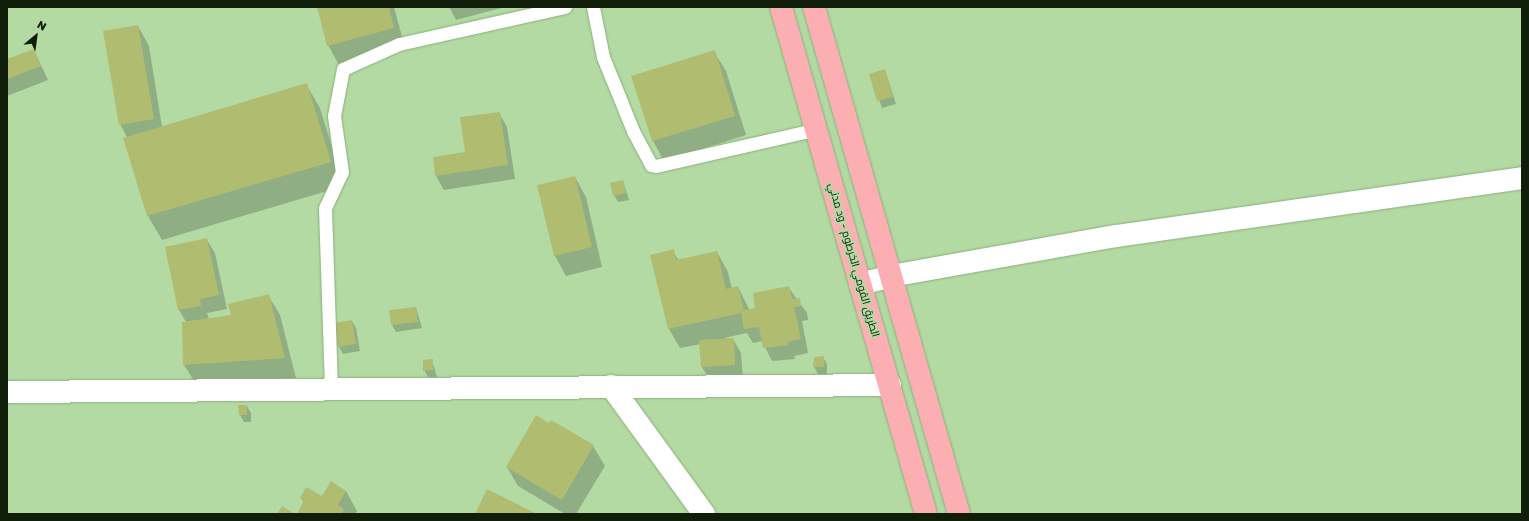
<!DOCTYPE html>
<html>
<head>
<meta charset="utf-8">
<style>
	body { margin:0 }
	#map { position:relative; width:1529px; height:521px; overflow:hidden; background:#b4daa4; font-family:"Golos Text",Cairo,sans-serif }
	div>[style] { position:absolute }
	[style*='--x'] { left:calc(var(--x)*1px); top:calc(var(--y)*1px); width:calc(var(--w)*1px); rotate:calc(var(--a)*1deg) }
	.shadow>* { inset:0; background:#0003 }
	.building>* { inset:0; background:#b0bd70 }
	.roads { filter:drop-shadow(0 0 1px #8aaf7b) drop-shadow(0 0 1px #8aaf7b) }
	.service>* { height:13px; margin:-6.5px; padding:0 6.5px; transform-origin:6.5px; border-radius:6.5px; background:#fff }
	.minor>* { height:22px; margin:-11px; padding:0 11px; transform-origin:11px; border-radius:11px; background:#fff }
	.trunk>* { height:22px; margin:-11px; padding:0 11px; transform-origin:11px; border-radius:11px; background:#fcafb3 }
	span { translate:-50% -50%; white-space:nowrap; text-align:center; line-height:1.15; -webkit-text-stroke:3.5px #b4daa4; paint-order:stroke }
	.street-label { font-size:11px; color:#0f1d09 }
	.frame { position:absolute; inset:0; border:8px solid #0f1d09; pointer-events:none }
	.north { position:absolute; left:16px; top:16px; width:40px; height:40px; -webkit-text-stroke:3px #b4daa4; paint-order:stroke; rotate:29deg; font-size:11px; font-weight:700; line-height:16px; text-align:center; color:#0f1d09 }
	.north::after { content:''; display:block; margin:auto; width:14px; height:18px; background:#0f1d09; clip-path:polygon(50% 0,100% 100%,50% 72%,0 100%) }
</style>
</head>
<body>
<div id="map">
	<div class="shadow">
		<i style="clip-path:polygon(318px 7px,394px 7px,405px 48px,339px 65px,328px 45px)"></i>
		<i style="clip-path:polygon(449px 7px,505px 7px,456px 20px)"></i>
		<i style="clip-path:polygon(138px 26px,149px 46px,162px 127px,306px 84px,320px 108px,344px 186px,162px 240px,148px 216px,124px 138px,127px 137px,120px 124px)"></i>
		<i style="clip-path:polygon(34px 50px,48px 80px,7px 96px,7px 60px)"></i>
		<i style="clip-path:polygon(714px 52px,726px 71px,746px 135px,664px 161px,653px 141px,633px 77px)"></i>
		<i style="clip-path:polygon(885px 70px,896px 104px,882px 108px,870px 75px)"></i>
		<i style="clip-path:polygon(499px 113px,507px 127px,515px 179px,444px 190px,436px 176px,466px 153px)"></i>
		<i style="clip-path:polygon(575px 177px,586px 197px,602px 267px,566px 276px,555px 256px)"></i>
		<i style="clip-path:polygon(623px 181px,629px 200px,618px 202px,614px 195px)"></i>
		<i style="clip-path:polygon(207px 240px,215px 253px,227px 309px,207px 313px,209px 319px,233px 316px,268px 295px,280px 315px,296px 378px,196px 384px,184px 365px,186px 322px,179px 310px,166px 248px)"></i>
		<i style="clip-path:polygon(673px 251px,679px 261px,717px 252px,728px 272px,732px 289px,738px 287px,750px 311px,789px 288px,807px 313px,808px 320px,802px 321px,808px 353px,794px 356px,795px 359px,772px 361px,762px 341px,753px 343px,747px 333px,724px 338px,733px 339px,741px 353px,743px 379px,710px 381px,702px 367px,701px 344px,680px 348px,669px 329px)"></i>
		<i style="clip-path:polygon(416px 308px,422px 328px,396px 332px,392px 325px)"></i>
		<i style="clip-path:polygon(352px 321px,356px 328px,360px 351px,343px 354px,339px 347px)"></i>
		<i style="clip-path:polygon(823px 357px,827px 364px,827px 374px,818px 374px,814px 367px)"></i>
		<i style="clip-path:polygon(432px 360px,437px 377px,428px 377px,424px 370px)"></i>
		<i style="clip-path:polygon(247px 406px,251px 413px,251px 422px,244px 422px,240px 415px)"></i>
		<i style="clip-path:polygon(552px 421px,593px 446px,605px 466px,576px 514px,565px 514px,518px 486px,507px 467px)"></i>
		<i style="clip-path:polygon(346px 491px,357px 511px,355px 514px,298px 514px,304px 503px,301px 498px,322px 497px)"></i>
	</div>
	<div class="building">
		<i style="clip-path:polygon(317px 7px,389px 7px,394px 28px,327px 46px)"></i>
		<i style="clip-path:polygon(138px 25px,154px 119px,119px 125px,103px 31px)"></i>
		<i style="clip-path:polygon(34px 49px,41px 66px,7px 79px,7px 59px)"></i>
		<i style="clip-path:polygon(715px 50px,735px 116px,652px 141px,631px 76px)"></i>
		<i style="clip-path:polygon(885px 69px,893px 97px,877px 101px,869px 74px)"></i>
		<i style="clip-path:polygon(307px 83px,331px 162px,147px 216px,123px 138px)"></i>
		<i style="clip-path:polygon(500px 112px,508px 165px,435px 176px,433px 157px,465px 152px,460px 117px)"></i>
		<i style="clip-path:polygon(575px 176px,592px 247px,554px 256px,537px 185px)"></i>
		<i style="clip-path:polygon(623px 180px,626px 193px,613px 196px,610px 183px)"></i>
		<i style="clip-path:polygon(207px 238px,219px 295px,200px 299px,201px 306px,178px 310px,165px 247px)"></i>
		<i style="clip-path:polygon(674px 249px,676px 260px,717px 251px,726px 289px,738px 286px,744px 310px,755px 308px,753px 293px,789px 286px,792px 299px,800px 298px,801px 306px,794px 307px,801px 339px,787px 342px,788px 345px,763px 348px,759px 327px,744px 329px,741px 313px,668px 329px,650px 255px)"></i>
		<i style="clip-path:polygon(269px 294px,285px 358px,183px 365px,182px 322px,231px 315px,228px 304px)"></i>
		<i style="clip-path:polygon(416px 307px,418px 322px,391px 325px,389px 310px)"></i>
		<i style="clip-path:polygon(352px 320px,356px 344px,338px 347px,333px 323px)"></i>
		<i style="clip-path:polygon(734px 338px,735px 365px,701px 367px,699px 340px)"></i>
		<i style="clip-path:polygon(824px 356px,824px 367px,813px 367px,814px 357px)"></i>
		<i style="clip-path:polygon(433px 359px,433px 370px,423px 371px,423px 360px)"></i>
		<i style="clip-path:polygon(238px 405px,247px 405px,247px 415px,239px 415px)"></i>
		<i style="clip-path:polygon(536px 415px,549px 423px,551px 420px,594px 445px,562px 500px,506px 467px)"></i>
		<i style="clip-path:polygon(331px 481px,346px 491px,338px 505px,344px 509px,341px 514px,297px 514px,304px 500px,300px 498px,306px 487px,322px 496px)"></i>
		<i style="clip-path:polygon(487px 489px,537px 514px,475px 514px)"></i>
		<i style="clip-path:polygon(282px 506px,295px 514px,277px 514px)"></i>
	</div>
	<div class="roads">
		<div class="service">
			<i style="--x:593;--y:7;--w:51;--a:78.7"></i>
			<i style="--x:603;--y:57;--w:24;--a:68"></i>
			<i style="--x:612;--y:79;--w:56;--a:68"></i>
			<i style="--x:633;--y:131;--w:38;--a:62"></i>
			<i style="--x:651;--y:165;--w:5;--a:11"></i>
			<i style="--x:656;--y:166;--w:165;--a:-12.9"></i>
			<i style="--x:331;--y:389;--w:181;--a:-91.9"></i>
			<i style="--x:325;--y:208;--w:40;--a:-65"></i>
			<i style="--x:342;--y:172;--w:57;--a:-98.1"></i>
			<i style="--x:334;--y:116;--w:48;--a:-79.2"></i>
			<i style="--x:343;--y:69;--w:61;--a:-24.1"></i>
			<i style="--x:399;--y:44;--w:170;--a:-12.6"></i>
		</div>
		<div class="minor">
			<i style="--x:860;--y:284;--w:32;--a:-14"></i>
			<i style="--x:891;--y:276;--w:229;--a:-10.1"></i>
			<i style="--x:1116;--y:236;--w:410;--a:-8.1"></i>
			<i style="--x:611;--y:386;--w:158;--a:54"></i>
			<i style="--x:7;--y:392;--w:883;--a:-0.45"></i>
		</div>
		<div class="trunk">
			<i style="--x:781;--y:7;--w:527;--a:74.04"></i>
			<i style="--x:814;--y:7;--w:527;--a:74.04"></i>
		</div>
	</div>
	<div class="street-label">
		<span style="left:854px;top:260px;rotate:74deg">الطريق القومي الخرطوم - ود مدني</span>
	</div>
	<div class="frame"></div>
	<div class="north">N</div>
</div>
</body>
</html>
